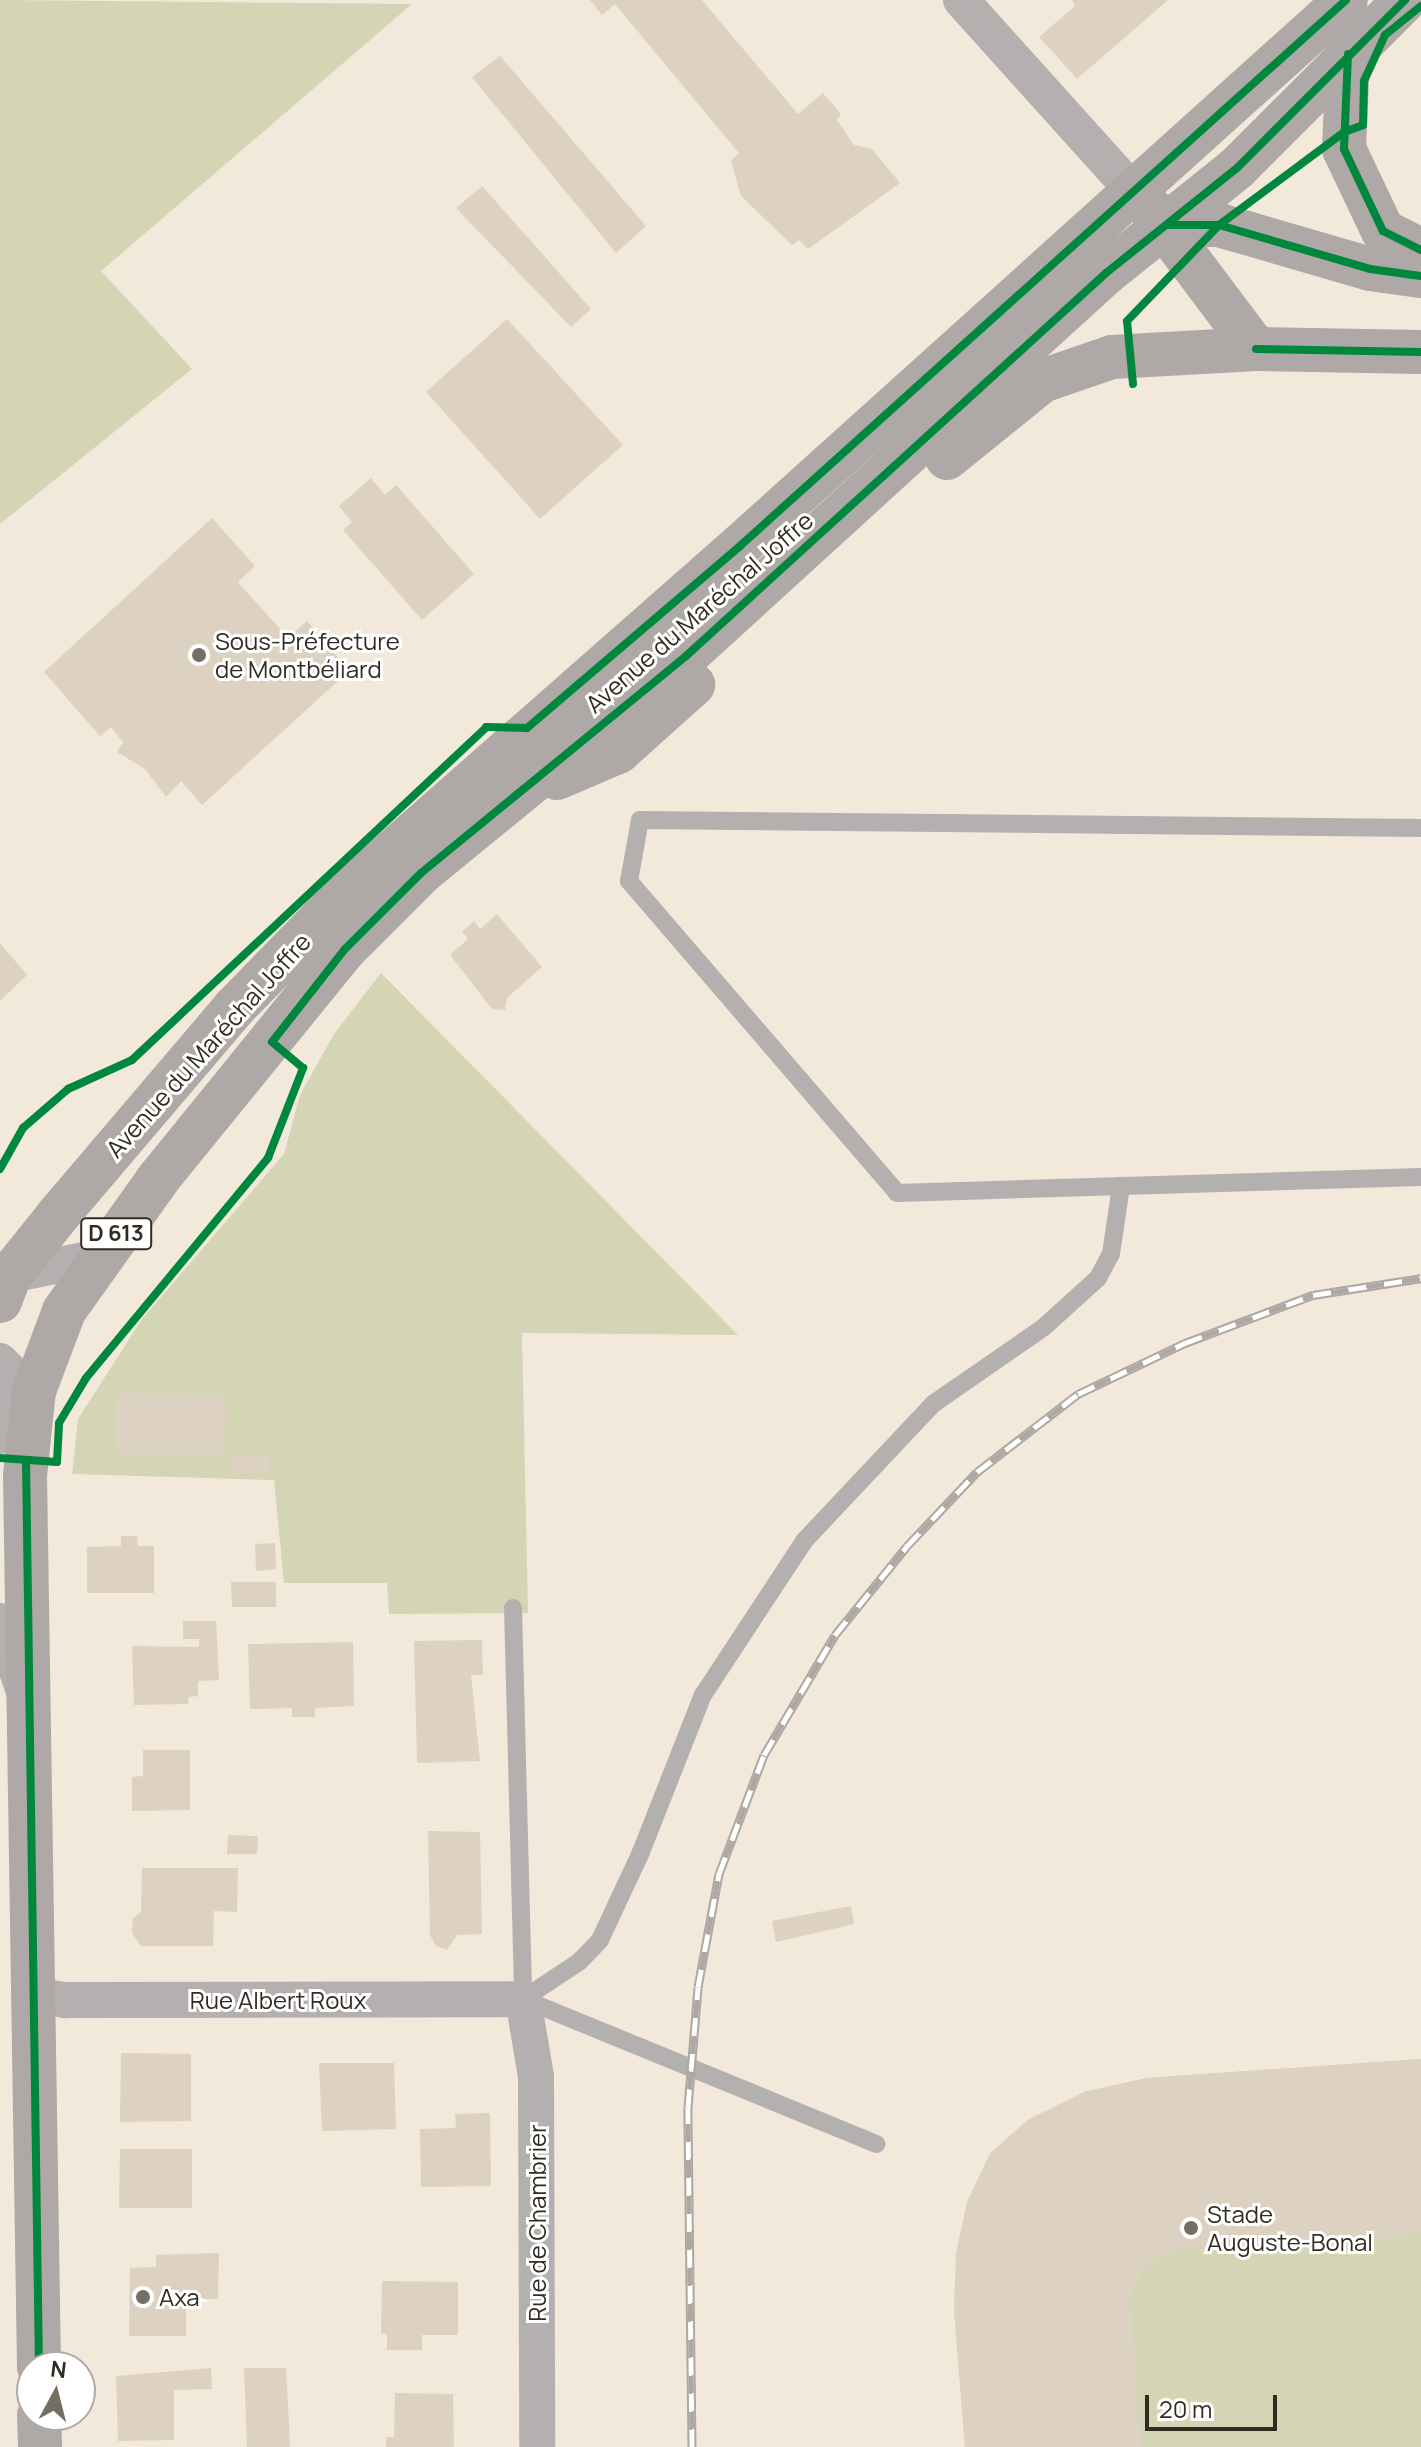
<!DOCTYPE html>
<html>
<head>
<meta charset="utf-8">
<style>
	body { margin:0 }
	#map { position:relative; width:1421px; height:2447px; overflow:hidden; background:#f2e9db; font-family:Manrope,sans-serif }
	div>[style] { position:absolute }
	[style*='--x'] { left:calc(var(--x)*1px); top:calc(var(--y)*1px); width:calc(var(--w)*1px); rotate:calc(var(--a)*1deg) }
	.green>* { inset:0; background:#d4d5b4 }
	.building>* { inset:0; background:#ddd1c1 }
	.lane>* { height:18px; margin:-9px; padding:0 9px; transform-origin:9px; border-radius:9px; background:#b5b0b0 }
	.street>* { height:36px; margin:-18px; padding:0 18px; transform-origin:18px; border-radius:18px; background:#b5b0b0 }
	.primary>* { height:44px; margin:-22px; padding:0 22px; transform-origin:22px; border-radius:22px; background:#aea8a6 }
	.rail>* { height:9px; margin-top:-4.5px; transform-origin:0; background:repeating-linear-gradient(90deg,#fff 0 18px,#aea8a3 0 36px); box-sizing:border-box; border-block:2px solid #aea8a3 }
	.cycleway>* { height:8px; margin:-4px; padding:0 4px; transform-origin:4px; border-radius:4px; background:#00873e }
	.dots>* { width:22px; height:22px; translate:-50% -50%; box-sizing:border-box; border:4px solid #fff; border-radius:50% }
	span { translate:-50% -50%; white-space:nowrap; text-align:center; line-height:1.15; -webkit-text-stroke:6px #fff; paint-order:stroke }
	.shield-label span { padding:2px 6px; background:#fff; border:2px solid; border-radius:6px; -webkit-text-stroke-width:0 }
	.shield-label { font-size:22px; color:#322b22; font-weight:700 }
	.street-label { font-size:24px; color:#322b22 }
	.poi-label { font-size:24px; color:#322b22 }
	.left { translate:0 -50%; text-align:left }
	.north { position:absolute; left:16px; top:2351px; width:80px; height:80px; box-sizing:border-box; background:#fff; border:2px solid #adaaa7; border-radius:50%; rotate:7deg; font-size:22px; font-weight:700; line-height:32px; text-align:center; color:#322b22 }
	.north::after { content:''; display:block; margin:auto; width:28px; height:36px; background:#756e63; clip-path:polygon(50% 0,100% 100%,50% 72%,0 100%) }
	.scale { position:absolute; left:1145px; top:2395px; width:132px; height:36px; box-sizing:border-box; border:4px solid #322b22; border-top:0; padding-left:10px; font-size:24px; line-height:28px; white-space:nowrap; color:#322b22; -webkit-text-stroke:6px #fff; paint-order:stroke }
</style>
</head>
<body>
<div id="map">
	<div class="green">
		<i style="clip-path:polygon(0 0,412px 4px,101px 271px,192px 369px,0 524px)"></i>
		<i style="clip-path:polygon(381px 973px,738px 1335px,522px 1333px,528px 1613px,389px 1614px,387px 1583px,284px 1583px,274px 1480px,72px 1474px,78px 1419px,142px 1319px,284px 1154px,300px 1095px,334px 1034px)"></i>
		<i style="clip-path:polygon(1421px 2059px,1421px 2447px,965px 2447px,954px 2309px,1084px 2092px,1147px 2078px)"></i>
	</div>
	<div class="building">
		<i style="clip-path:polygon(590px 0,702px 0,798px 114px,823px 93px,841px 114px,837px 120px,854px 145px,872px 149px,900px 183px,808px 249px,799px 240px,792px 245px,741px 196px,731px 161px,739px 153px,615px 4px,602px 15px)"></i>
		<i style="clip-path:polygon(1072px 0,1168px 0,1077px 79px,1039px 37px,1075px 6px)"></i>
		<i style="clip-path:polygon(500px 56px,646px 226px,616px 253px,472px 77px)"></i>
		<i style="clip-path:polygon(482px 186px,591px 309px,571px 327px,456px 208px)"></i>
		<i style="clip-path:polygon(507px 319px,623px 445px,540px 519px,426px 392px)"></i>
		<i style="clip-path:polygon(371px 478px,385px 495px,396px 485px,474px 574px,422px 620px,343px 530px,352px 522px,339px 506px)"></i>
		<i style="clip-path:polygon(212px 518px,255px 566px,238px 582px,288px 638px,307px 621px,349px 671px,202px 805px,181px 781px,166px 797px,145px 769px,117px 752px,123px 742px,111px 727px,100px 736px,44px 672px)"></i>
		<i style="clip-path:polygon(497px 914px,542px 967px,507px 998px,505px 1010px,492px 1009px,450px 955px,468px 939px,462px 932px,474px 921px,480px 929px)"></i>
		<i style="clip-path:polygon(0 943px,27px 975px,0 1001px)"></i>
		<i style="clip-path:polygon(116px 1394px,227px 1395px,226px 1453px,115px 1453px)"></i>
		<i style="clip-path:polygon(230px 1454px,269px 1454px,269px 1473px,231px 1473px)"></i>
		<i style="clip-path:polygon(121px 1536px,137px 1536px,138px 1546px,154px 1546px,154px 1593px,87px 1593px,87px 1547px,121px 1546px)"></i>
		<i style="clip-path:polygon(275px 1543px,276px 1569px,256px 1571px,255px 1544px)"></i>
		<i style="clip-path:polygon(231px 1582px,276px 1582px,276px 1607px,232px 1607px)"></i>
		<i style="clip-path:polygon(183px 1621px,216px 1621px,219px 1680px,198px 1681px,198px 1696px,189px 1697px,188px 1704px,134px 1705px,132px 1646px,199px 1647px,199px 1639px,183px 1639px)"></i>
		<i style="clip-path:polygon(482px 1640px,483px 1675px,471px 1675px,480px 1761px,417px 1763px,414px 1641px)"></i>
		<i style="clip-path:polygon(353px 1642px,354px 1706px,315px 1708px,315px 1717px,292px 1717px,292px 1708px,250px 1709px,248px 1644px)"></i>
		<i style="clip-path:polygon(143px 1750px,190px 1750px,190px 1810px,132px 1811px,132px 1777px,143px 1776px)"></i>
		<i style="clip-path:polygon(428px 1831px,480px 1832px,482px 1934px,457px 1935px,447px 1950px,436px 1946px,430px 1935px)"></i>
		<i style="clip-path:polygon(228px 1835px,258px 1836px,257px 1854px,227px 1854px)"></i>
		<i style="clip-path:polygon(142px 1868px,238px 1868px,237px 1912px,214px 1911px,213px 1946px,141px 1946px,132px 1933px,133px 1918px,141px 1912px)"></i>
		<i style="clip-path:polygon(851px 1906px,854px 1924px,776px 1942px,772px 1921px)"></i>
		<i style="clip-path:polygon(121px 2053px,191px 2054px,191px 2121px,120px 2122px)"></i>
		<i style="clip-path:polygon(1421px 2059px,1421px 2234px,1166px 2252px,1142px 2270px,1130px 2299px,1141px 2447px,965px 2447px,954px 2309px,956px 2253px,967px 2202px,990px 2153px,1029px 2119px,1084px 2092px,1147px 2078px)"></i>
		<i style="clip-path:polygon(319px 2063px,394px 2063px,396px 2129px,322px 2131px)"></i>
		<i style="clip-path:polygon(490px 2113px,491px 2186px,421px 2187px,420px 2129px,456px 2128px,455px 2114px)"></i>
		<i style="clip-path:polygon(120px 2149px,192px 2149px,192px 2208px,119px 2208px)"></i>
		<i style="clip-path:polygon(219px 2253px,218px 2299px,186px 2299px,186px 2336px,129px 2336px,130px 2268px,156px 2267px,156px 2255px)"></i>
		<i style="clip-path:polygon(382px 2281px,458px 2282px,458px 2335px,422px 2335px,422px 2350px,387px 2350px,387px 2334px,381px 2334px)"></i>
		<i style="clip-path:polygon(211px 2368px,212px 2389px,174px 2390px,174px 2440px,118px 2441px,116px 2376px)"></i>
		<i style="clip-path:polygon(244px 2368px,286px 2368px,290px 2447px,247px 2447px)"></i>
		<i style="clip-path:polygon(395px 2393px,453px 2394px,454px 2447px,386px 2447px,386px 2437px,394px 2437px)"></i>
	</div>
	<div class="lane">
		<i style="--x:1421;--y:828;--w:781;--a:-179.41"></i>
		<i style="--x:640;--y:820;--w:62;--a:100.2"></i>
		<i style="--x:629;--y:881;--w:411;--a:49.3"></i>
		<i style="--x:897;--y:1193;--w:524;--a:-1.75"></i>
		<i style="--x:513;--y:1608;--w:391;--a:88.5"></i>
		<i style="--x:523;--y:1999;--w:67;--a:-33.5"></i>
		<i style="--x:579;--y:1962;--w:30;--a:-46"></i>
		<i style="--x:600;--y:1940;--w:97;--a:-65"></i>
		<i style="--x:641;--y:1852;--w:169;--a:-68.5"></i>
		<i style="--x:703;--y:1695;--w:184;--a:-56.7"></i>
		<i style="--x:804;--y:1541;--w:188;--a:-46.7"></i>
		<i style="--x:933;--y:1404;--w:135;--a:-34.7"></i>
		<i style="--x:1044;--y:1327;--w:73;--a:-42.2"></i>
		<i style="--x:1098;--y:1278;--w:27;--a:-62"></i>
		<i style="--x:1111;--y:1254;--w:69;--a:-81.6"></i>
		<i style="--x:523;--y:1999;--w:382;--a:22.3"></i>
	</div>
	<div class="street">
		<i style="--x:961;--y:0;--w:258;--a:48"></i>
		<i style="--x:2;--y:1284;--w:12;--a:-48"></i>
		<i style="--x:10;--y:1275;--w:91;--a:-11.4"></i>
		<i style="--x:0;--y:1361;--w:17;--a:45"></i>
		<i style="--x:12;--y:1373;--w:64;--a:100.8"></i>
		<i style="--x:0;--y:1621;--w:75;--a:71.3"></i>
		<i style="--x:33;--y:1995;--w:33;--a:9"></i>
		<i style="--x:66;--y:2000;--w:457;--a:-0.1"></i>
		<i style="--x:523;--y:1999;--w:79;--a:80.5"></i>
		<i style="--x:536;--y:2077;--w:370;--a:89.8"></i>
	</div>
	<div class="primary">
		<i style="--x:1348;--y:54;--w:95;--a:92.4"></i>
		<i style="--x:1344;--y:149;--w:91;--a:64.6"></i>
		<i style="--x:1383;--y:231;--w:42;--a:26.6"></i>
		<i style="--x:1150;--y:208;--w:176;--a:53.1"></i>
		<i style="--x:1167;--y:225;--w:52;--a:0"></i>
		<i style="--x:1219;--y:225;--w:157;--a:16.2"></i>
		<i style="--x:1370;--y:269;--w:51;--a:7.8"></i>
		<i style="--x:947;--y:458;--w:122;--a:-39"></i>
		<i style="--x:1042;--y:381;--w:74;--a:-18.9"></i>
		<i style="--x:1112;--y:357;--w:144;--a:-3.2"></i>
		<i style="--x:1256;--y:349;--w:165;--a:1"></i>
		<i style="--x:557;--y:778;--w:66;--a:-23.1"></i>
		<i style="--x:618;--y:752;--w:101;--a:-41.8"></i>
		<i style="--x:0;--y:1301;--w:28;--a:-69"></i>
		<i style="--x:10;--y:1275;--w:77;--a:-51.3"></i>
		<i style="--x:58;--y:1215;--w:272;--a:-49.6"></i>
		<i style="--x:234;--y:1008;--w:168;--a:-45.7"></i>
		<i style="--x:351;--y:888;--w:519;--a:-41.33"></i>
		<i style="--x:741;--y:545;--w:814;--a:-42.01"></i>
		<i style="--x:39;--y:2367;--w:891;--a:-90.9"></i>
		<i style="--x:25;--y:1476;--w:85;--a:-84"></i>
		<i style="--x:34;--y:1391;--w:85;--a:-69.4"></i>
		<i style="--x:64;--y:1311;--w:162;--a:-54.5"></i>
		<i style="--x:158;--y:1179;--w:296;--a:-50.9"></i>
		<i style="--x:345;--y:949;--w:107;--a:-45"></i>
		<i style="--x:421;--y:873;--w:343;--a:-39.3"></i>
		<i style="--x:686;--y:656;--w:568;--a:-42.36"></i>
		<i style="--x:1106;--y:273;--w:168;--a:-38.7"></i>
		<i style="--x:1237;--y:168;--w:238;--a:-45"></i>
		<i style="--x:39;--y:2415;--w:32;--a:88"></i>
	</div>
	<div class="rail">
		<i style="--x:692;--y:2447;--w:340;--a:-90.7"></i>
		<i style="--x:688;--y:2107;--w:120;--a:-85.2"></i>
		<i style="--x:698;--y:1987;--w:115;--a:-79.5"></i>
		<i style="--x:719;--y:1874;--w:127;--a:-69.3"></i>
		<i style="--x:764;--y:1755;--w:139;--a:-59.4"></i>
		<i style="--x:835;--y:1635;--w:114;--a:-51"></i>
		<i style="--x:907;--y:1546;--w:102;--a:-46.6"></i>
		<i style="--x:977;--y:1472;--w:128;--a:-37.7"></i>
		<i style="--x:1078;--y:1394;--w:119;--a:-25.5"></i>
		<i style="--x:1185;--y:1343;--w:137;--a:-20.6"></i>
		<i style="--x:1313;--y:1295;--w:109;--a:-8.9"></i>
	</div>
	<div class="cycleway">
		<i style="--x:1348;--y:54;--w:95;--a:92.4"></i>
		<i style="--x:1344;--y:149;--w:91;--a:64.6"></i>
		<i style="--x:1383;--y:231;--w:42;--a:26.6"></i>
		<i style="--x:1167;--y:225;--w:52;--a:0"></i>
		<i style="--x:1219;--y:225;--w:157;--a:16.2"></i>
		<i style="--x:1370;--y:269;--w:51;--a:7.8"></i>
		<i style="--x:1256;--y:349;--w:165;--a:1"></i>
		<i style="--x:1133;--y:384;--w:63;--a:-95.4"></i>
		<i style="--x:1127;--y:321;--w:133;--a:-46.2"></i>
		<i style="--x:1219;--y:225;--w:156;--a:-36.6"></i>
		<i style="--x:1344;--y:132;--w:20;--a:-20"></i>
		<i style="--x:1363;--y:125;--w:44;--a:-88.7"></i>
		<i style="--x:1364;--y:81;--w:51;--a:-65.5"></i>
		<i style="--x:1385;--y:35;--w:46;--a:-38.9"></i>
		<i style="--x:0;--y:1169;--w:47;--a:-60.7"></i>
		<i style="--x:23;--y:1128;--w:60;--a:-40.9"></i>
		<i style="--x:68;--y:1089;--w:70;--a:-24.4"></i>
		<i style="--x:132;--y:1060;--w:486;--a:-43.2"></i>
		<i style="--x:486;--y:727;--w:41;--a:1.4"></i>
		<i style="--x:527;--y:728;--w:282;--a:-40.5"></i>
		<i style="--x:741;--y:545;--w:814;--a:-42.01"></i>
		<i style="--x:0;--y:1458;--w:57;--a:4"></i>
		<i style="--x:57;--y:1462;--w:39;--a:-87"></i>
		<i style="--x:59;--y:1423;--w:52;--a:-59"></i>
		<i style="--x:86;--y:1378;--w:286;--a:-50.4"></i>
		<i style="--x:268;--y:1158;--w:97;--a:-68.7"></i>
		<i style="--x:303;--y:1068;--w:40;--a:-140"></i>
		<i style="--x:272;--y:1042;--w:118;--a:-51.9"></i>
		<i style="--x:345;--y:949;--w:107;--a:-45"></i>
		<i style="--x:421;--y:873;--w:343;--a:-39.3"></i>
		<i style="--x:686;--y:656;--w:568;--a:-42.36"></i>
		<i style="--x:1106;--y:273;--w:168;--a:-38.7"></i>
		<i style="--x:1237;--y:168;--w:238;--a:-45"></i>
		<i style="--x:26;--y:1460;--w:907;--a:89.18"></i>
	</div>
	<div class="dots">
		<i style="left:199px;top:655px;background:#756e63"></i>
		<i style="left:1191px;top:2228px;background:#756e63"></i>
		<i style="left:143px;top:2297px;background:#756e63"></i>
	</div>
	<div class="shield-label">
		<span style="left:116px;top:1234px">D 613</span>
	</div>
	<div class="street-label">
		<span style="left:699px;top:612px;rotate:-41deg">Avenue du Maréchal Joffre</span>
		<span style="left:208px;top:1045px;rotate:-48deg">Avenue du Maréchal Joffre</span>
		<span style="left:278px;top:2000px">Rue Albert Roux</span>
		<span style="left:537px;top:2223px;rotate:-90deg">Rue de Chambrier</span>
	</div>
	<div class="poi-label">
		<span class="left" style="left:215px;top:655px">Sous-Préfecture<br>de Montbéliard</span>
		<span class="left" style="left:1207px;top:2228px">Stade<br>Auguste-Bonal</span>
		<span class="left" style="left:159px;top:2297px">Axa</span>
	</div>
	<div class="north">N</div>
	<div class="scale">20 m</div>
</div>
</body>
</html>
